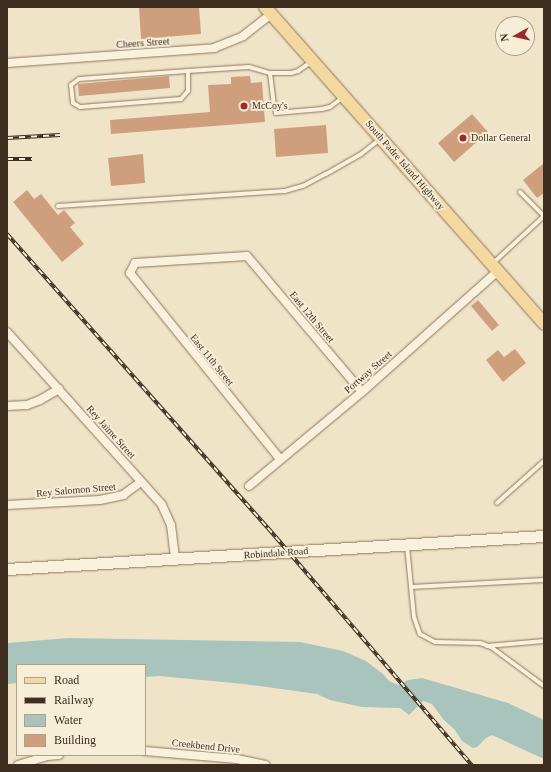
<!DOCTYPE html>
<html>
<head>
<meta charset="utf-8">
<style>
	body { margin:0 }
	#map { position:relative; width:551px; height:772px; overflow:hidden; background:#f0e4c8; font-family:Georgia,serif }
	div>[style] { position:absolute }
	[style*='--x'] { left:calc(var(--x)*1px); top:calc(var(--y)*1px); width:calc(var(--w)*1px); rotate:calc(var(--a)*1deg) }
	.water>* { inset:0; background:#a9c4bc }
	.building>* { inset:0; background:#cf9f7d }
	.roads { filter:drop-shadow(0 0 1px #8d765c) drop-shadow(0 0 1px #8d765c) }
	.lane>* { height:4px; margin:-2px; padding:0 2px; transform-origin:2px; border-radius:2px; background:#faf1dc }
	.street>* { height:8px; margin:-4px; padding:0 4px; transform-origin:4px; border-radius:4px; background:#faf1dc }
	.secondary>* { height:11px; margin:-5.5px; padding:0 5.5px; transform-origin:5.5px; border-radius:5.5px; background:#faf1dc }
	.primary>* { height:12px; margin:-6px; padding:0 6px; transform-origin:6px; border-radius:6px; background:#f3d9a0 }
	.rail>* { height:3.5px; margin-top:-1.75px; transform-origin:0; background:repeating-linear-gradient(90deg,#f7eed8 0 6px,#3d2e20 0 12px); box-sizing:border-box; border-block:1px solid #3d2e20 }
	.dots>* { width:11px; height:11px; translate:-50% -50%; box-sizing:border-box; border:2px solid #f7eed8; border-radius:50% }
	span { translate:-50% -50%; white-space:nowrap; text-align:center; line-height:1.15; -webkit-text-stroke:3.5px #f7eed8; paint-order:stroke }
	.street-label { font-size:10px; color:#3d2e20 }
	.poi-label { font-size:10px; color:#3d2e20 }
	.left { translate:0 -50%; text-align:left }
	.frame { position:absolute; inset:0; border:8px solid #3d2e20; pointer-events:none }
	.legend { position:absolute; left:16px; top:664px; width:130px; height:92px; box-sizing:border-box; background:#f7eed8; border:1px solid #ada18e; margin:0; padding:5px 7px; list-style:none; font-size:12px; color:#3d2e20 }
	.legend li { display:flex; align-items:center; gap:8px; height:20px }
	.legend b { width:20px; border:1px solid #ada18e }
	.north { position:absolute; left:495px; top:16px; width:40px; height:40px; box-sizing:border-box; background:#f7eed8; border:1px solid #ada18e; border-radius:50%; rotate:262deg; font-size:11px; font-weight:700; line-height:16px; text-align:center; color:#3d2e20 }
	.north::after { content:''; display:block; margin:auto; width:14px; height:18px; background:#9e2a2b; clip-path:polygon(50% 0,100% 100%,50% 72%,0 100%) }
</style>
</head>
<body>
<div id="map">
	<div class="water">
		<i style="clip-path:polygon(69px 638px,300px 642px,343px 651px,366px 661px,383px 674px,389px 681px,398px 685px,408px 680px,422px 678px,508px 703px,544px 720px,544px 759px,492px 735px,486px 738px,477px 747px,473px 748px,462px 741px,455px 730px,443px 719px,432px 704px,423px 701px,409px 715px,400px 708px,362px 707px,330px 700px,317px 694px,244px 684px,159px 676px,145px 677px,145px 665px,17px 665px,17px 683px,7px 684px,7px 643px)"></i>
	</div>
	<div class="building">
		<i style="clip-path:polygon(139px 7px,199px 7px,201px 34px,141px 39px)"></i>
		<i style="clip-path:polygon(169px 76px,170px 88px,79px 96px,78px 84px)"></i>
		<i style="clip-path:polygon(250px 76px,251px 83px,262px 82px,265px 122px,111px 134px,110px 120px,210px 112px,208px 85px,231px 84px,231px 77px)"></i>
		<i style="clip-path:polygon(472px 114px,488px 132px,454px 162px,438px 143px)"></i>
		<i style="clip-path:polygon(326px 125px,328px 153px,276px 157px,274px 129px)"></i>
		<i style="clip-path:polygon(143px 154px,145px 183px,111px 186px,108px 158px)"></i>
		<i style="clip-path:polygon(544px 163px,544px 193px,537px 198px,523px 180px)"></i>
		<i style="clip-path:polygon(27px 190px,34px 199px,41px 194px,58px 215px,64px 210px,75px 223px,70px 227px,84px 244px,62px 262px,13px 202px)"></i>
		<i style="clip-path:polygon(478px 300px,499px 325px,492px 331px,471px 306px)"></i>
		<i style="clip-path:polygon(515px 349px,526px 363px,503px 382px,486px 360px,498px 350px,504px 357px)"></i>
	</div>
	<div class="roads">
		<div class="lane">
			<i style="--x:188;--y:71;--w:20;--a:90"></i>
			<i style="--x:188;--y:91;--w:11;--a:131"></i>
			<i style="--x:181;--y:99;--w:101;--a:175.5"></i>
			<i style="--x:80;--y:107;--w:8;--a:-150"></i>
			<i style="--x:73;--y:103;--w:18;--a:-96"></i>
			<i style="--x:71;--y:85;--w:10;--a:-37"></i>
			<i style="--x:79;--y:79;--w:109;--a:-4.2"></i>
			<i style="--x:188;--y:71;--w:61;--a:-3.8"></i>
			<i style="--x:249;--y:67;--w:22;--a:16"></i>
			<i style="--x:270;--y:73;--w:21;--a:0"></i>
			<i style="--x:291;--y:73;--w:7;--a:-16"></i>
			<i style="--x:298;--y:71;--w:16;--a:-35"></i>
			<i style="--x:270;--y:73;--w:32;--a:83"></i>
			<i style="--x:274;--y:105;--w:8;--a:76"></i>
			<i style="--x:276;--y:113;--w:46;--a:-5"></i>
			<i style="--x:322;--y:109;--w:8;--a:-14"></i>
			<i style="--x:330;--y:107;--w:15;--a:-37"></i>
			<i style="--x:520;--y:192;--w:34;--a:45"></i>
			<i style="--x:58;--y:206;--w:227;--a:-3.8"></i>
			<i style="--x:285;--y:191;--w:19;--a:-16"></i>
			<i style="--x:303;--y:186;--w:26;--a:-28"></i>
			<i style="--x:326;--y:174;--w:40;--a:-29.7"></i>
			<i style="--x:361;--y:154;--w:23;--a:-38"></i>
			<i style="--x:492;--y:264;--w:71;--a:-42.7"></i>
			<i style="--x:497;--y:503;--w:63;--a:-41.8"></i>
			<i style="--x:407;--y:546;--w:71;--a:84.4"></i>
			<i style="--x:414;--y:617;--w:18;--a:71"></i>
			<i style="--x:420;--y:634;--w:17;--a:28"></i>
			<i style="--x:435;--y:642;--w:45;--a:1.3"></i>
			<i style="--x:480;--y:643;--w:12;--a:20"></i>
			<i style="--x:491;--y:647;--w:66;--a:36.3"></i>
			<i style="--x:411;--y:587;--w:133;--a:-3"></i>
			<i style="--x:487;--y:646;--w:57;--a:-5"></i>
		</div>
		<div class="street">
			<i style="--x:7;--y:63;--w:208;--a:-4.1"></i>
			<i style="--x:214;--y:48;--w:31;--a:-22"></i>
			<i style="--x:243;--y:36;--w:36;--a:-38"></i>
			<i style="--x:7;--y:332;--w:232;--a:48.1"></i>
			<i style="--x:162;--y:505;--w:22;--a:66"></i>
			<i style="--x:171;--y:525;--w:34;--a:83"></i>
			<i style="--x:7;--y:406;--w:20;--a:-3"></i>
			<i style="--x:27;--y:405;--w:14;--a:-21"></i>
			<i style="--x:40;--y:400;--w:22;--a:-30"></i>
			<i style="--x:280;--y:459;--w:239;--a:-128.9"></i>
			<i style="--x:130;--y:273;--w:11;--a:-63"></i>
			<i style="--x:135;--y:263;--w:112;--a:-3.6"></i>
			<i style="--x:247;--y:256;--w:178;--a:49.8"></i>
			<i style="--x:249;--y:486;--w:147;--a:-39.8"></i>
			<i style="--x:362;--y:392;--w:182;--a:-41.7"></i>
			<i style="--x:7;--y:505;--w:93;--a:-3.1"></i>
			<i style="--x:100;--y:500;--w:24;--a:-12"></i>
			<i style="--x:123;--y:495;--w:22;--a:-36"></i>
			<i style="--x:145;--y:751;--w:92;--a:5"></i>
			<i style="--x:237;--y:759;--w:29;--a:12"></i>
			<i style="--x:18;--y:765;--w:30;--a:-17"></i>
			<i style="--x:47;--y:756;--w:12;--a:-5"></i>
		</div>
		<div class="secondary">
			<i style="--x:7;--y:569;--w:538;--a:-3.52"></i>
		</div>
		<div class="primary">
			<i style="--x:265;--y:7;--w:422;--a:48.6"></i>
		</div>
	</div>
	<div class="rail">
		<i style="--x:7;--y:138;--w:53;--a:-3.2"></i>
		<i style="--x:7;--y:159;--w:25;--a:0"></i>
		<i style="--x:7;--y:234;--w:393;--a:48.4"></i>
		<i style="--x:268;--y:528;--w:313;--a:49.3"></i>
	</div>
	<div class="dots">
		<i style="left:244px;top:106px;background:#9e2a2b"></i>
		<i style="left:463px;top:138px;background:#9e2a2b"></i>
	</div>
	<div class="street-label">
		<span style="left:143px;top:43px;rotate:-4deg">Cheers Street</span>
		<span style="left:405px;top:165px;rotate:49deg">South Padre Island Highway</span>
		<span style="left:312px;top:317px;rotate:50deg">East 12th Street</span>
		<span style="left:212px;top:360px;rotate:51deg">East 11th Street</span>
		<span style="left:368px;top:372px;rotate:-41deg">Portway Street</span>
		<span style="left:111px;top:432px;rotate:48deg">Rey Jaime Street</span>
		<span style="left:76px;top:490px;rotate:-5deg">Rey Salomon Street</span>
		<span style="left:276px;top:553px;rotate:-4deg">Robindale Road</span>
		<span style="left:206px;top:746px;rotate:6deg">Creekbend Drive</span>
	</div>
	<div class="poi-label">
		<span class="left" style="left:252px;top:106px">McCoy's</span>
		<span class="left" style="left:471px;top:138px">Dollar General</span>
	</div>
	<div class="frame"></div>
	<ul class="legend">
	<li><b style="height:5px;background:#f3d9a0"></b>Road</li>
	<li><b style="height:5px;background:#3d2e20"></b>Railway</li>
	<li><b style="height:11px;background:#a9c4bc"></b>Water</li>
	<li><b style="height:11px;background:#cf9f7d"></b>Building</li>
	</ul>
	<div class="north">N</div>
</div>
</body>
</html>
